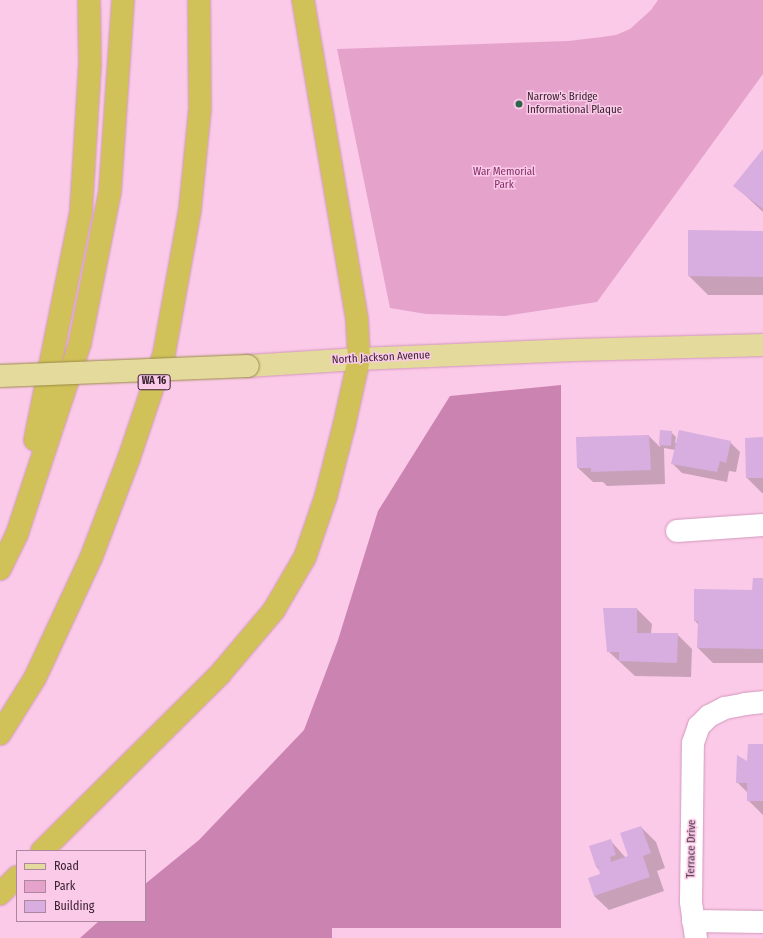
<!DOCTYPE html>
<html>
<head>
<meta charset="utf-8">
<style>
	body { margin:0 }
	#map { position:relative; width:763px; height:938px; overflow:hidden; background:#fbcae8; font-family:"Fira Sans Condensed",sans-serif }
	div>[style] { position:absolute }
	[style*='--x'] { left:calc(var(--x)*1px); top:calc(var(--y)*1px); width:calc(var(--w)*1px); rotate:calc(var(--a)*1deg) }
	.green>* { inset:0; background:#e5a3cc }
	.forest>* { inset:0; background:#cb84b1 }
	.shadow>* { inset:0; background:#0003 }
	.building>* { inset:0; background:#d8addf }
	.roads { filter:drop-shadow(0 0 1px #d398bd) drop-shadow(0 0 1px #d398bd) }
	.minor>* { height:22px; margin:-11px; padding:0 11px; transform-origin:11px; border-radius:11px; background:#fff }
	.major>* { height:22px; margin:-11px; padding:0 11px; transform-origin:11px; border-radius:11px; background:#e3da9b }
	.highway>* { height:22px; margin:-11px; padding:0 11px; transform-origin:11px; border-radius:11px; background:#d0c258 }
	.bridges { filter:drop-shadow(0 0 1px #9b8a4a) drop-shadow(0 0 1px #9b8a4a) }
	.major-bridge>* { height:22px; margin:-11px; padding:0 11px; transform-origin:11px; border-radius:11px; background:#e3da9b }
	.dots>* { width:11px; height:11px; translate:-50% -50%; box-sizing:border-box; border:2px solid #fbcae8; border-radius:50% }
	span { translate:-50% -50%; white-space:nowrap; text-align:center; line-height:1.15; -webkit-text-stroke:3px #fbcae8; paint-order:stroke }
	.shield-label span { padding:1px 3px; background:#fbcae8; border:1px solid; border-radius:3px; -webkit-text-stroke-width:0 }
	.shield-label { font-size:10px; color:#392230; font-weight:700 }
	.poi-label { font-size:11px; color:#392230 }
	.left { translate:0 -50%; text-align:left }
	.park-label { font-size:11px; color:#832f69 }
	.street-label { font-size:11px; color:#392230 }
	.legend { position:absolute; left:16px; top:850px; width:130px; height:72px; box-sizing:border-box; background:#fbcae8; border:1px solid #ad879e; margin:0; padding:5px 7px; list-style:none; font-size:12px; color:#392230 }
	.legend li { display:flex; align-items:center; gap:8px; height:20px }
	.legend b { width:20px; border:1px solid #ad879e }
</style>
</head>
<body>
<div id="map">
	<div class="green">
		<i style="clip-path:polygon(658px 0,763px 0,763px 74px,597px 302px,505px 316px,426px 314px,390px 308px,337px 49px,568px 41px,602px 37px,616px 35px,630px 29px,651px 10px)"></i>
	</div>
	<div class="forest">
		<i style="clip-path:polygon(561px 385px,561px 928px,332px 928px,332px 938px,80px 938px,99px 921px,145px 921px,145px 884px,199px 840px,304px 730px,338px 640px,378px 511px,450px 396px)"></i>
	</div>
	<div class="shadow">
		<i style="clip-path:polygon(763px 150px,763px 212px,735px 186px)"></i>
		<i style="clip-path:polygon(763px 232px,763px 295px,708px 295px,689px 276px)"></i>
		<i style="clip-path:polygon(661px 431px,671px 432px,676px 437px,675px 443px,730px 442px,740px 452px,736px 472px,729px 471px,727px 482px,682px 473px,672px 463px,675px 450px,664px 448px,665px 484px,607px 486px,603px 482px,593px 482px,578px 468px,649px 436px,660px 447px)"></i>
		<i style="clip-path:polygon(763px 438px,763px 493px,762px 493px,747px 478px)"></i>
		<i style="clip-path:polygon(763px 579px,763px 663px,713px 663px,698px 648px,699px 625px,695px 621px,753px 591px)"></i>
		<i style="clip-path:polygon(637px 609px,652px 624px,651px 634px,677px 634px,692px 649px,691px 677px,635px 676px,608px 651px)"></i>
		<i style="clip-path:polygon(763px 745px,763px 815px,748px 800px,748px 793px,737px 782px,748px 763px)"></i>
		<i style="clip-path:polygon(641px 827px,656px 842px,665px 868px,657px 871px,664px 891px,609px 910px,594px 896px,602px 874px,596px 866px,610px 840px,626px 858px,629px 857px)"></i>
	</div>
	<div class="building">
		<i style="clip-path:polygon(763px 149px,763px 209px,733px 186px)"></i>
		<i style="clip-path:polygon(688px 230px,763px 231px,763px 277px,688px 276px)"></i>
		<i style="clip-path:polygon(660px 430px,672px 431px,671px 446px,659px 445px)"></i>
		<i style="clip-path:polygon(679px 430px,731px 441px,726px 463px,720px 461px,717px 472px,671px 464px)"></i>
		<i style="clip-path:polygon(649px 435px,651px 470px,591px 472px,591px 468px,577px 468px,576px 437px)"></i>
		<i style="clip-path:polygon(763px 437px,763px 478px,746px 478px,745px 438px)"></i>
		<i style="clip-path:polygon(753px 578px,763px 578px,763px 649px,697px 648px,698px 621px,694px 621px,694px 589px,752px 590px)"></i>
		<i style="clip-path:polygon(603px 608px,637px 608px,637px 633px,678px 633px,677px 663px,619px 661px,619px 652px,607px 652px)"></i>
		<i style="clip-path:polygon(748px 744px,763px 744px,763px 801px,747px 801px,747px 783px,736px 783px,737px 755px,747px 761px)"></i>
		<i style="clip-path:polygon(641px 826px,651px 853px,643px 856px,650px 877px,594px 896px,588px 878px,600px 874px,598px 866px,596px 867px,589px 846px,611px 839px,616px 855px,610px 857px,611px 862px,628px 856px,620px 833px)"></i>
	</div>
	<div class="roads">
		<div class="minor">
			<i style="--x:677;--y:531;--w:86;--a:-4"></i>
			<i style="--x:693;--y:921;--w:70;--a:0.8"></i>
			<i style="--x:696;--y:938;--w:37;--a:-98"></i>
			<i style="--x:691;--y:901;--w:158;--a:-89.3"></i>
			<i style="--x:693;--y:743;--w:18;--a:-71"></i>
			<i style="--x:699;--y:726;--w:14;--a:-45"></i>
			<i style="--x:709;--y:716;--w:18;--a:-27"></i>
			<i style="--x:725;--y:708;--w:20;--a:-11"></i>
			<i style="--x:745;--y:704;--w:18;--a:-6"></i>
		</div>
		<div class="major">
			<i style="--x:248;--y:366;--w:111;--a:-3.6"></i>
			<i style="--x:359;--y:359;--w:215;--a:-2.4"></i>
			<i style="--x:574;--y:350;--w:189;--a:-1.5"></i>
		</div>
		<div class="highway">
			<i style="--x:35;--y:440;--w:234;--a:-78.6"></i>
			<i style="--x:81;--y:211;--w:148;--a:-86.5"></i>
			<i style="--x:90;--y:63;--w:63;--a:-90.9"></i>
			<i style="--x:0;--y:569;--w:39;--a:-64"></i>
			<i style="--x:17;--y:534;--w:201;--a:-71.7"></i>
			<i style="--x:80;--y:343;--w:155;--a:-78.8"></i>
			<i style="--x:110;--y:191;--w:191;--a:-86.1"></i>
			<i style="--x:0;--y:734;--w:66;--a:-58"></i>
			<i style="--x:35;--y:678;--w:132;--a:-65"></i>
			<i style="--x:91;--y:558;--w:107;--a:-69.2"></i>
			<i style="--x:129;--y:458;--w:110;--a:-71.4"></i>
			<i style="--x:164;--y:354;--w:147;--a:-79.8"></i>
			<i style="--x:190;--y:209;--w:100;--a:-84.3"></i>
			<i style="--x:200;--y:109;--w:109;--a:-90.5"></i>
			<i style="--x:42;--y:851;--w:251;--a:-44.8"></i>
			<i style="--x:220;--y:674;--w:84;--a:-49.8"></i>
			<i style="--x:274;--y:610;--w:61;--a:-59.7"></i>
			<i style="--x:305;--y:557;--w:65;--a:-71"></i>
			<i style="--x:326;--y:496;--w:72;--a:-75.6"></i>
			<i style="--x:344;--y:426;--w:69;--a:-77.4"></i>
			<i style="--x:359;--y:359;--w:40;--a:-92.9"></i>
			<i style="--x:357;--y:319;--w:324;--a:-99.6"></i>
			<i style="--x:0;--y:894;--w:24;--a:-45"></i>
		</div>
	</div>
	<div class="bridges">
		<div class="major-bridge">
			<i style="--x:0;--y:376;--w:248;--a:-2.3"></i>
		</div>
	</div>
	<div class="dots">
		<i style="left:519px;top:104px;background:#2d644b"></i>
	</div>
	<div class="shield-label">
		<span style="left:154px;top:382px">WA 16</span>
	</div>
	<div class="poi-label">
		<span class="left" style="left:527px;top:104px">Narrow's Bridge<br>Informational Plaque</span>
	</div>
	<div class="park-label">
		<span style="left:504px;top:179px">War Memorial<br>Park</span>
	</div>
	<div class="street-label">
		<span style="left:381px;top:358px;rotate:-3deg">North Jackson Avenue</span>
		<span style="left:692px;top:849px;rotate:-89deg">Terrace Drive</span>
	</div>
	<ul class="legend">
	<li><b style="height:5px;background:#e3da9b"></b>Road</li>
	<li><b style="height:11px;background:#e5a3cc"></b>Park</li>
	<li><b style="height:11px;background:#d8addf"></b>Building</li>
	</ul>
</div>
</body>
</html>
